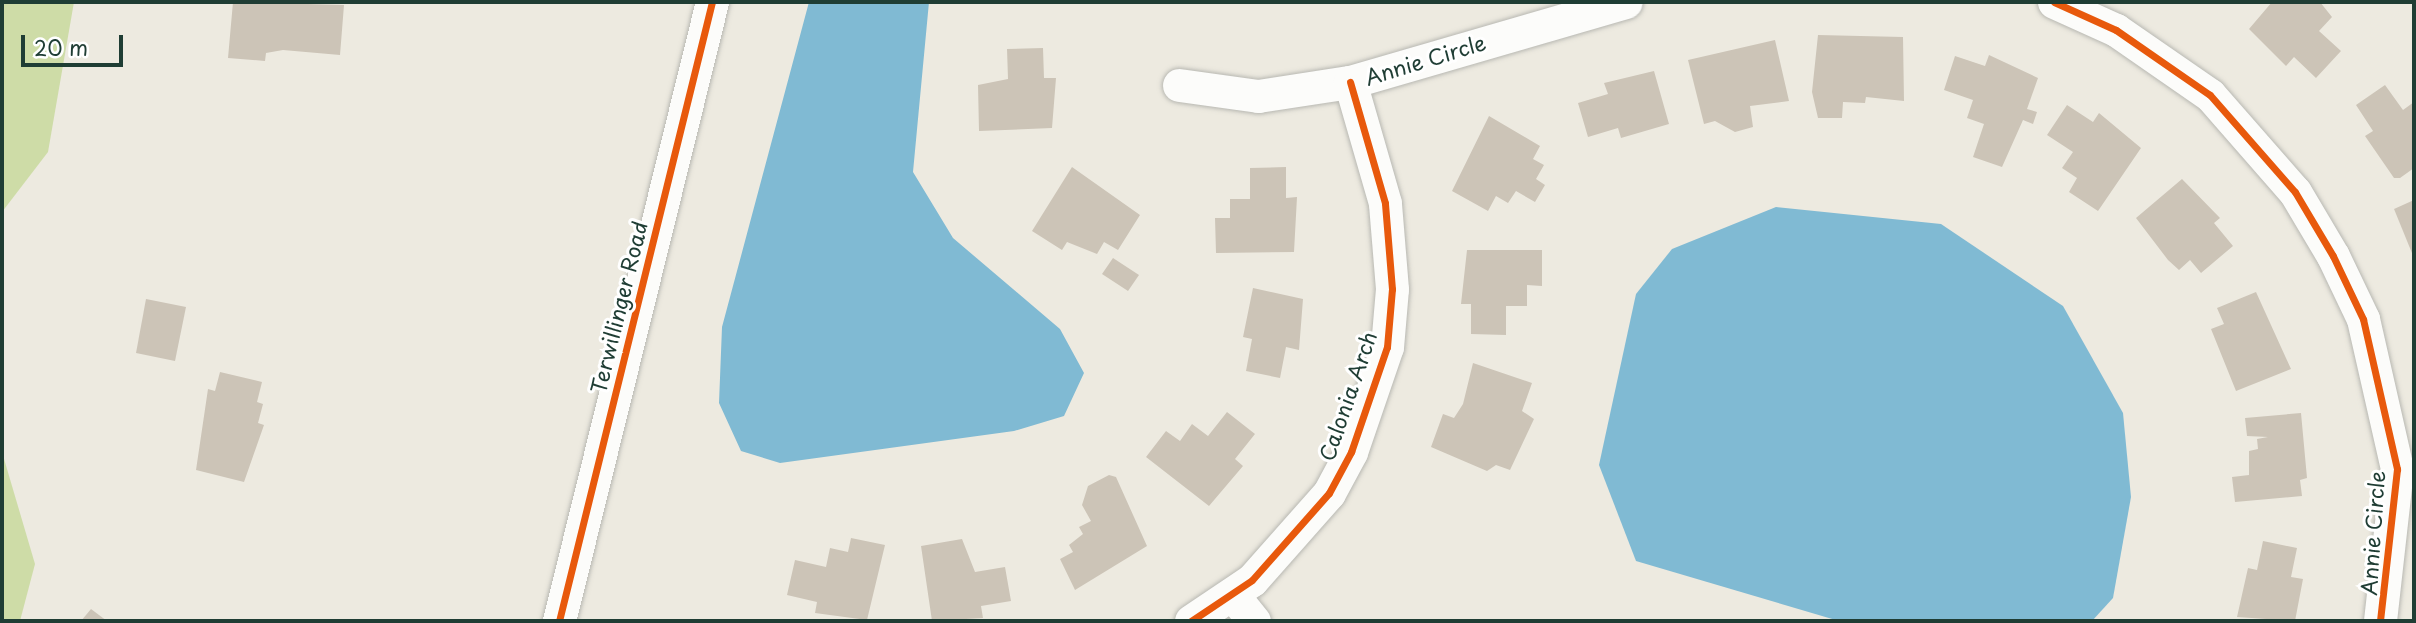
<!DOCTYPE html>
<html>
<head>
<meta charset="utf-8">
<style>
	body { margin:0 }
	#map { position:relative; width:2416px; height:623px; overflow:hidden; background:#edeae0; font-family:"Playpen Sans",sans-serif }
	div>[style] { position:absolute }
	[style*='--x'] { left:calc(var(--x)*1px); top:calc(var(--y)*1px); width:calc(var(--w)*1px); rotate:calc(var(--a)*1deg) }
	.green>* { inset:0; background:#cedca7 }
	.water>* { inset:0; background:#80bad3 }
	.building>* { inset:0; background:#ccc4b7 }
	.roads { filter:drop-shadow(0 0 2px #b8b8b2) drop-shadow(0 0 2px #b8b8b2) }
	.street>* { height:33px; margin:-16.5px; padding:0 16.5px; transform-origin:16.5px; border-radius:16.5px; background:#fcfcfa }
	.cycleway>* { height:7px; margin:-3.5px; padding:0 3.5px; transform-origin:3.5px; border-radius:3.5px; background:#e8590c }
	span { translate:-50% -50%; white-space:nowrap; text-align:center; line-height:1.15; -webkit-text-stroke:6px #fff; paint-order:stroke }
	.street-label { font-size:21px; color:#1f3d34 }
	.frame { position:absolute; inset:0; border:4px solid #1f3d34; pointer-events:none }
	.scale { position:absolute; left:21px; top:35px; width:102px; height:32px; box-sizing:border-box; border:4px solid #1f3d34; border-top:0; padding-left:9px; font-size:21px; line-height:24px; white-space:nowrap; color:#1f3d34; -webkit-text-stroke:5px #fff; paint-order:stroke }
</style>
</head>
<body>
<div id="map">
	<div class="green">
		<i style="clip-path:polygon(2px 2px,74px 2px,48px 152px,2px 212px)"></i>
		<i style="clip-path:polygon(2px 452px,35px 564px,20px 621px,2px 621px)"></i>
	</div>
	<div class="water">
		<i style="clip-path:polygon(809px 2px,929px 2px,913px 172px,953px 238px,1060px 329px,1084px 373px,1064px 416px,1014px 431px,780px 463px,741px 451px,719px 403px,722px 327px)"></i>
		<i style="clip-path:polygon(1776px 207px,1941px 224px,2063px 306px,2123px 413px,2131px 497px,2113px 598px,2092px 621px,1839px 621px,1636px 561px,1599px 465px,1636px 294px,1672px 249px)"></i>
	</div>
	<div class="building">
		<i style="clip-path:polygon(233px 2px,344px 5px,340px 55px,283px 50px,266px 53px,265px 61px,228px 58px)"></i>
		<i style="clip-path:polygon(2272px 2px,2320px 2px,2332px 17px,2319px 31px,2341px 51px,2316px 78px,2294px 57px,2286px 66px,2249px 29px)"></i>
		<i style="clip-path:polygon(1818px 35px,1903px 37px,1904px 101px,1866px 97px,1865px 103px,1843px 102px,1842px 118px,1818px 118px,1812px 92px)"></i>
		<i style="clip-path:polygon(1775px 40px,1789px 101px,1750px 106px,1753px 127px,1735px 132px,1715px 121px,1704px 124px,1688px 60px)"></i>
		<i style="clip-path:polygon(1043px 48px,1044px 78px,1056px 78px,1052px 128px,979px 131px,978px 85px,1008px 79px,1007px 49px)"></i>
		<i style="clip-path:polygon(1989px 55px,2038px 78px,2027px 109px,2037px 112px,2033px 124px,2023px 120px,2002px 167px,1973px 157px,1984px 124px,1967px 118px,1973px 100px,1944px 90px,1955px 56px,1985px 66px)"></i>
		<i style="clip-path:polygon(1654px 71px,1669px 124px,1621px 138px,1618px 128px,1588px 137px,1578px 103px,1608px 94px,1604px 83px)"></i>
		<i style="clip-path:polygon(2385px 85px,2403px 110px,2414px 102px,2414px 168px,2400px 178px,2394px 178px,2365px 136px,2373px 131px,2356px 105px)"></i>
		<i style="clip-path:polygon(2067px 105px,2093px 122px,2099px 113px,2141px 148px,2098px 211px,2069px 192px,2077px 178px,2062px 168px,2073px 152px,2047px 135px)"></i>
		<i style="clip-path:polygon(1489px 116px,1540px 146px,1533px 159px,1544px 165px,1536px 179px,1545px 185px,1535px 202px,1516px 191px,1508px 203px,1496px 196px,1488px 211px,1452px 191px)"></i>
		<i style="clip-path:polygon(1072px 167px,1140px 215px,1118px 250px,1104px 242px,1097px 254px,1067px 242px,1062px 250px,1032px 231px)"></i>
		<i style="clip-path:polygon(1286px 167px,1286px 198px,1297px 197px,1294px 252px,1216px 253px,1215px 218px,1230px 218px,1230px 199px,1250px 199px,1250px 168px)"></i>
		<i style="clip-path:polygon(2182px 179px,2220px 218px,2214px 223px,2233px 246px,2201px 273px,2190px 260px,2179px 270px,2168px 260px,2136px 218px)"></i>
		<i style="clip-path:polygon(2414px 200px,2414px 258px,2394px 209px)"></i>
		<i style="clip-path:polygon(1467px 250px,1542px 250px,1542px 286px,1527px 285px,1527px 306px,1506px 306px,1506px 335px,1471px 334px,1471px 304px,1461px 304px)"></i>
		<i style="clip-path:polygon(1113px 258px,1139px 275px,1128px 291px,1102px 274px)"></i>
		<i style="clip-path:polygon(1253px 288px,1303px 299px,1299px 350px,1286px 347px,1280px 378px,1246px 371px,1252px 339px,1243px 337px)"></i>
		<i style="clip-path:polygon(2256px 292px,2291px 369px,2236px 391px,2211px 329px,2224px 324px,2217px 308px)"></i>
		<i style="clip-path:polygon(146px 299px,186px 307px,175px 361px,136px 353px)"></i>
		<i style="clip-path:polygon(1473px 363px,1532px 383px,1522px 411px,1534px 419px,1510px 470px,1496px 465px,1487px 471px,1431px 447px,1443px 414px,1454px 418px,1463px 404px)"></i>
		<i style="clip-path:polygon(220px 372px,262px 382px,257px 402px,263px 404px,258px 423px,264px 425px,244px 482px,196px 470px,208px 389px,215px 391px)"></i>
		<i style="clip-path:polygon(1227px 412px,1255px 434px,1235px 459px,1243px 466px,1209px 506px,1146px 457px,1166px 431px,1180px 441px,1192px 424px,1208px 436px)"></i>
		<i style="clip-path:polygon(2301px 413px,2307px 478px,2300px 480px,2302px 496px,2235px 502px,2232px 477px,2249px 475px,2249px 451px,2258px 449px,2257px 439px,2268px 437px,2247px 436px,2245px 418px)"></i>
		<i style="clip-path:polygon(1109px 475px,1116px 477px,1147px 546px,1075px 590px,1060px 559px,1073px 552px,1069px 545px,1083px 534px,1079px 527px,1091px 521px,1082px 505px,1088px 486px)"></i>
		<i style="clip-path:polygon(851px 538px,885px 545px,867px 620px,815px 613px,817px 602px,787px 595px,795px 560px,826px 567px,830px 548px,848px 552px)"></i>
		<i style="clip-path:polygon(962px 539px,975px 572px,1005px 567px,1011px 601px,981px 606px,983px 618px,932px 621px,921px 546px)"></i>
		<i style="clip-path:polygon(2263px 541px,2297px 548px,2291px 577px,2303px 579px,2295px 621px,2237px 617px,2248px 568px,2257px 570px)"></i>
		<i style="clip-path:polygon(91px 609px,107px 621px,81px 621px)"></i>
	</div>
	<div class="roads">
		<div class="street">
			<i style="--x:2054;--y:2;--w:68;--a:24.3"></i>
			<i style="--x:2116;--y:30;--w:114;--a:34.7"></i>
			<i style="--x:2210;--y:95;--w:129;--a:48.8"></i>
			<i style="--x:2295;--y:192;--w:74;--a:59.3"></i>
			<i style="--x:2333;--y:256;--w:70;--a:64.5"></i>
			<i style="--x:2363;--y:319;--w:154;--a:77.2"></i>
			<i style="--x:2397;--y:469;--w:153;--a:96.4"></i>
			<i style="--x:1179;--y:85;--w:80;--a:7.9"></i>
			<i style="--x:1258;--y:96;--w:93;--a:-8.7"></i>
			<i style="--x:1350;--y:82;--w:287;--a:-16.2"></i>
			<i style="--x:1232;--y:594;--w:35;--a:51"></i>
			<i style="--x:559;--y:621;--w:638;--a:-76.12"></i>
			<i style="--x:1191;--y:621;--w:73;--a:-33.9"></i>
			<i style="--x:1252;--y:580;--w:116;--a:-48.5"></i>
			<i style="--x:1329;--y:493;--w:47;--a:-61.8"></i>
			<i style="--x:1351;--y:452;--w:111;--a:-71.1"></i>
			<i style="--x:1387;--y:347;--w:58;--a:-85.1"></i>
			<i style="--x:1392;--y:289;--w:86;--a:-94.7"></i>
			<i style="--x:1385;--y:203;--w:126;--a:-106.1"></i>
		</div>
	</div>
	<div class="cycleway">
		<i style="--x:2054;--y:2;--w:68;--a:24.3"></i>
		<i style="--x:2116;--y:30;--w:114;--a:34.7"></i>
		<i style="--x:2210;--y:95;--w:129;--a:48.8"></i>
		<i style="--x:2295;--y:192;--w:74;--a:59.3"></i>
		<i style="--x:2333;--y:256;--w:70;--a:64.5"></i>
		<i style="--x:2363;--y:319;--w:154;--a:77.2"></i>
		<i style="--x:2397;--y:469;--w:153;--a:96.4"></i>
		<i style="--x:559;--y:621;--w:638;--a:-76.12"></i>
		<i style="--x:1191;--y:621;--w:73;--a:-33.9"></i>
		<i style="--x:1252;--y:580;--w:116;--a:-48.5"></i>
		<i style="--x:1329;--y:493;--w:47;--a:-61.8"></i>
		<i style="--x:1351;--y:452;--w:111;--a:-71.1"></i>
		<i style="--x:1387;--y:347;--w:58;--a:-85.1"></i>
		<i style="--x:1392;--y:289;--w:86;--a:-94.7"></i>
		<i style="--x:1385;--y:203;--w:126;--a:-106.1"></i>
	</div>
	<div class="street-label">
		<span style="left:1425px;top:59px;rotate:-17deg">Annie Circle</span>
		<span style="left:618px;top:307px;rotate:-76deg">Terwillinger Road</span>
		<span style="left:1347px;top:396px;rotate:-71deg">Calonia Arch</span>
		<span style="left:2372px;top:533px;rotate:-86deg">Annie Circle</span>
	</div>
	<div class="frame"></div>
	<div class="scale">20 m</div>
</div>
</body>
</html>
